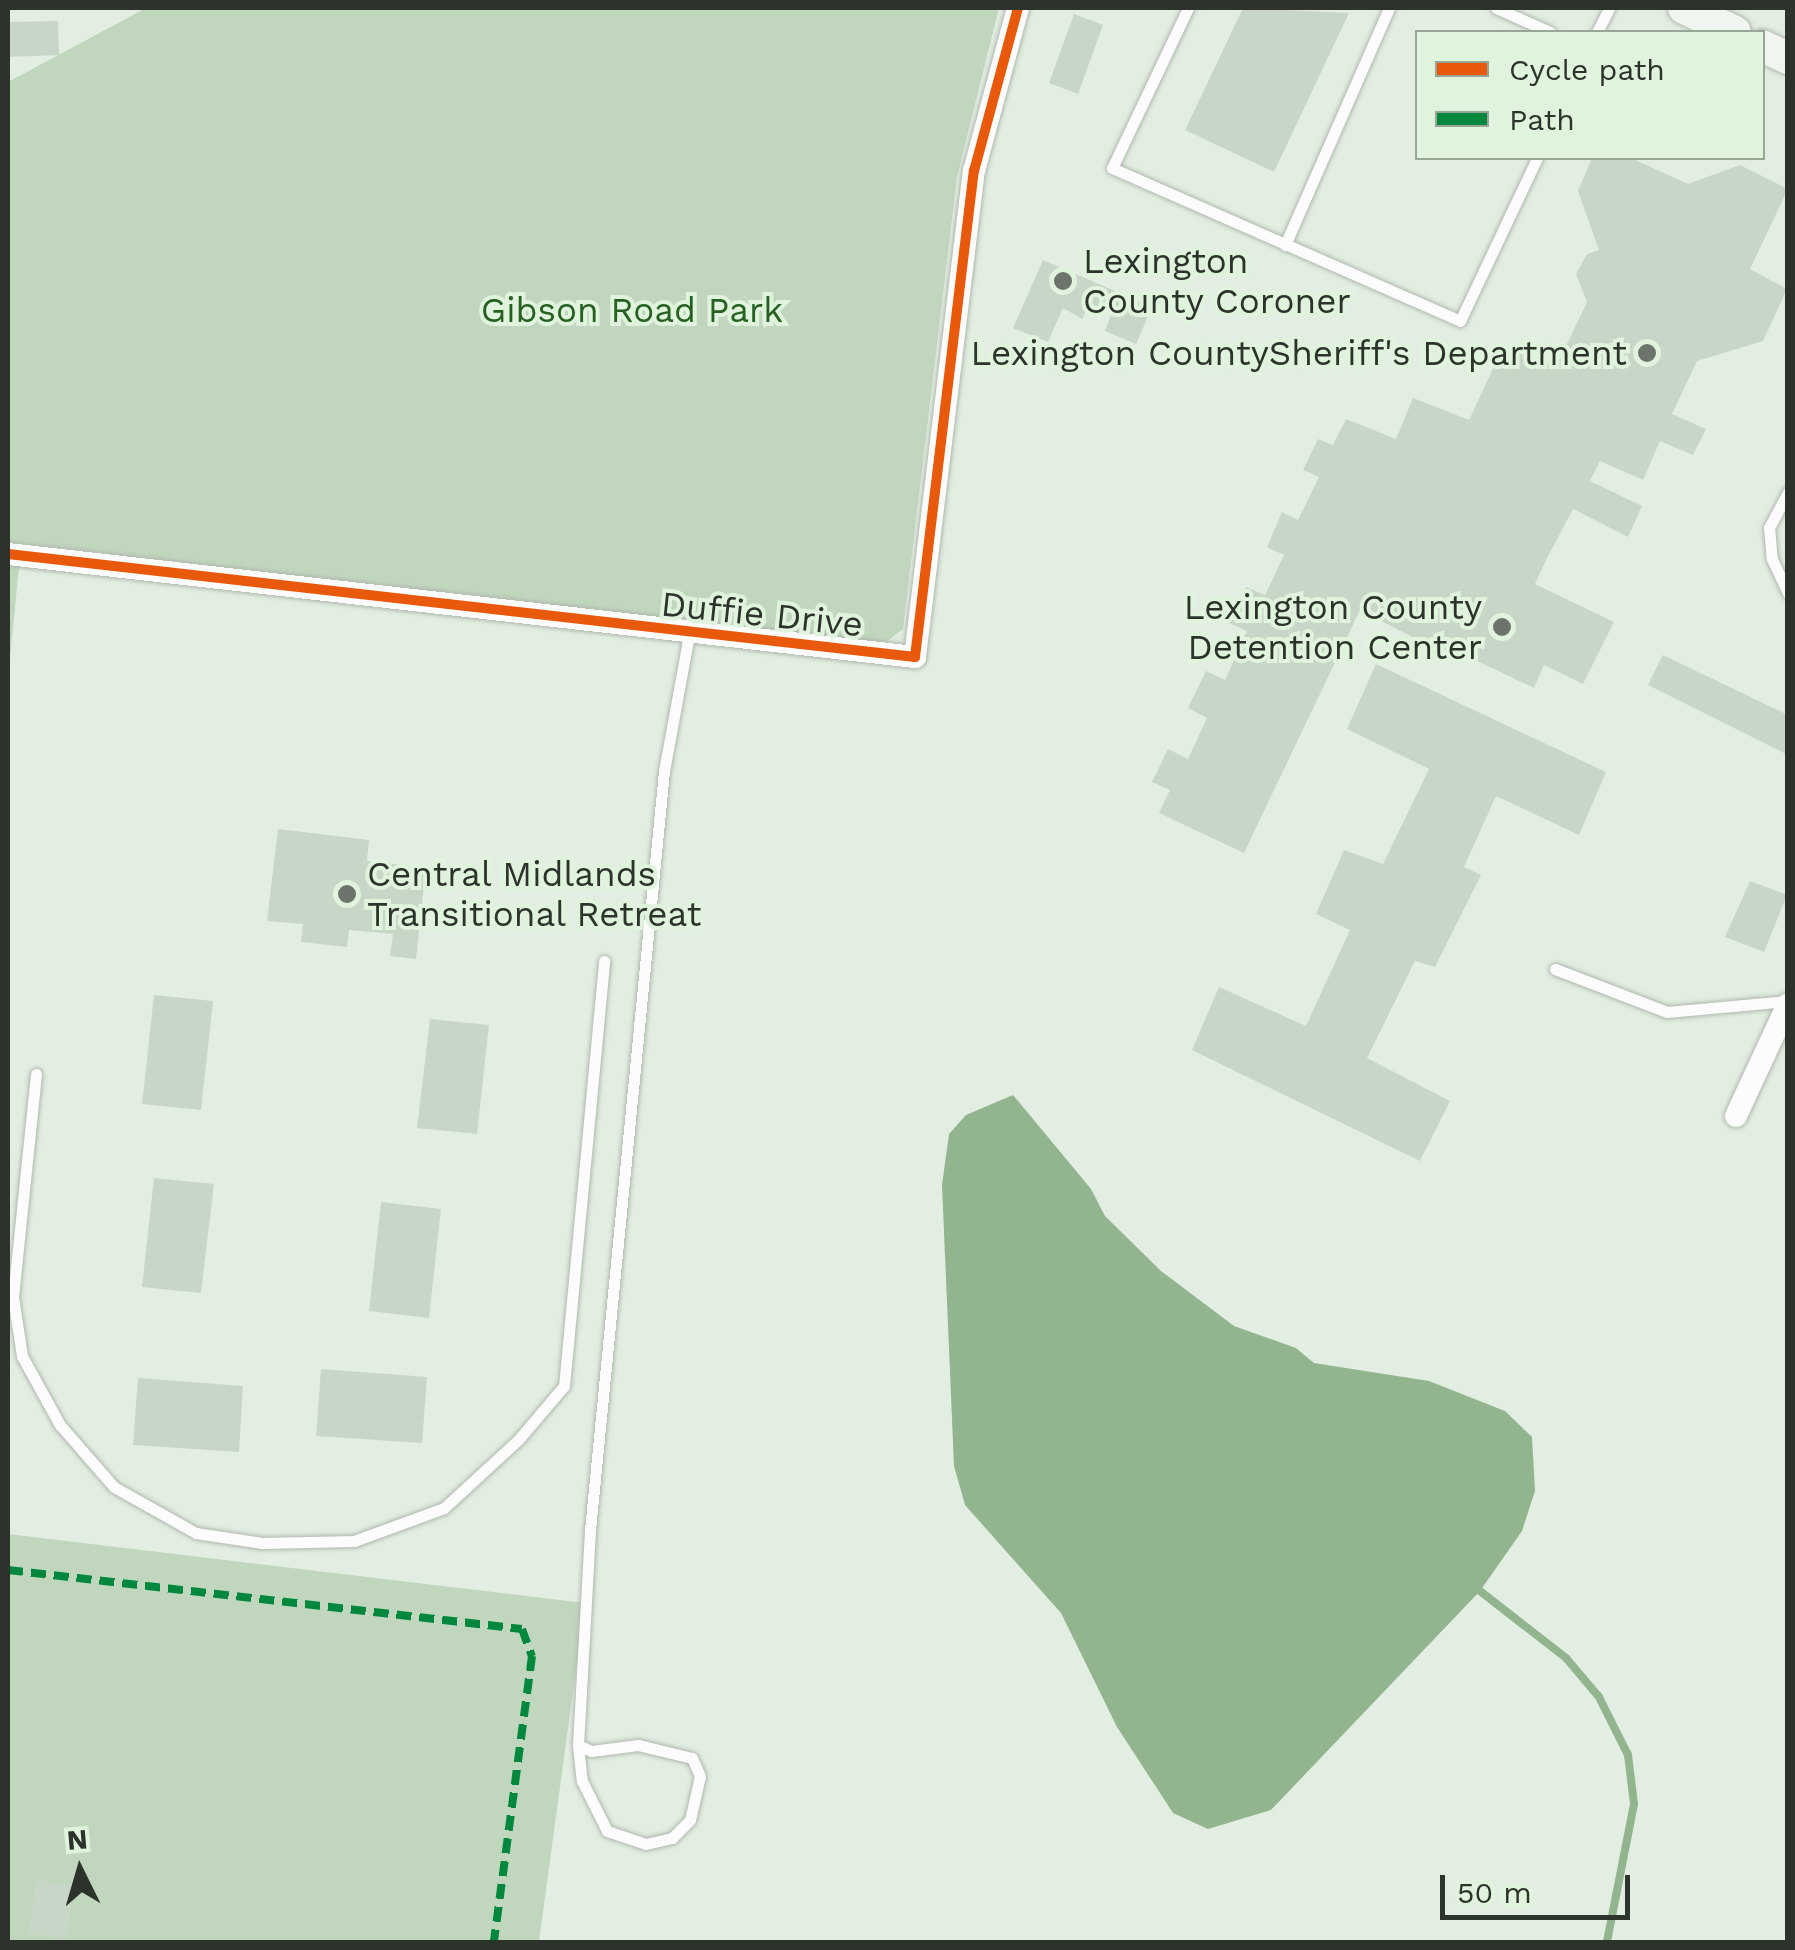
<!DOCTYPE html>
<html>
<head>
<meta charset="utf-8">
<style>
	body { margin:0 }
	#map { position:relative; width:1795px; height:1950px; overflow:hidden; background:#e3eee2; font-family:"Work Sans",sans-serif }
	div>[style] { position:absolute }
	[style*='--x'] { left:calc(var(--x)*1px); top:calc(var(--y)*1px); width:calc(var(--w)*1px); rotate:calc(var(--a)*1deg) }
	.green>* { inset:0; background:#c0d7bd }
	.water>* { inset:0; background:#92b58f }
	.stream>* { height:8px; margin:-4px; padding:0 4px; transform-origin:4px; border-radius:4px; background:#92b58f }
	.building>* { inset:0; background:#c8d6c7 }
	.roads { filter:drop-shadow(0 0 2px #b0b8af) drop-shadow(0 0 2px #b0b8af) }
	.lane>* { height:11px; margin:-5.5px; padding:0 5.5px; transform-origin:5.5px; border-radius:5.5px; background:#fbfcfb }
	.street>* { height:22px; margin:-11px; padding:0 11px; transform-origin:11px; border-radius:11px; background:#fbfcfb }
	.secondary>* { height:32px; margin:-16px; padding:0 16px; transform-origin:16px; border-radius:16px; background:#f1f5f0 }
	.quiet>* { height:8px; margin-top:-4px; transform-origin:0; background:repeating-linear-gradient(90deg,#00873e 0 15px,transparent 0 23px) }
	.cycleway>* { height:10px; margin:-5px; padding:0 5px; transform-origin:5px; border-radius:5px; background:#e8590c }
	.dots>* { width:28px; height:28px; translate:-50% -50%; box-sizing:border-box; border:5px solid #dff3dd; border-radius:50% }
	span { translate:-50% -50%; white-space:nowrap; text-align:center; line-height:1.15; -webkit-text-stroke:8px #dff3dd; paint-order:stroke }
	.poi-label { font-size:35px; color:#2c332b }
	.left { translate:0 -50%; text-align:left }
	.right { translate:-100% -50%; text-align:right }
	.park-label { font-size:35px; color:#266121 }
	.street-label { font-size:35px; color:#2c332b }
	.frame { position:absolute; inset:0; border:10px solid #2c332b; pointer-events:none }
	.legend { position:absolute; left:1415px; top:30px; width:350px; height:130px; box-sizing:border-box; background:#dff3dd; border:2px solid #97a696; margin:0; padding:12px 18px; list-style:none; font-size:30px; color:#2c332b }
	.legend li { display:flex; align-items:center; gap:20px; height:50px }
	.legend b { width:50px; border:2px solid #97a696 }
	.north { position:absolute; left:30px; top:1820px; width:100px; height:100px; -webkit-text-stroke:8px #dff3dd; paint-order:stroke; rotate:355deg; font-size:28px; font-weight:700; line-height:40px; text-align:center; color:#2c332b }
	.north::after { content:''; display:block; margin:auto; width:35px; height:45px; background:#2c332b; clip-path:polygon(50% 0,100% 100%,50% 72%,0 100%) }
	.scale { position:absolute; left:1440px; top:1875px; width:190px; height:45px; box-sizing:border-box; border:5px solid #2c332b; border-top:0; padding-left:12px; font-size:30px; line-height:35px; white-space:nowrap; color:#2c332b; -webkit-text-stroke:8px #dff3dd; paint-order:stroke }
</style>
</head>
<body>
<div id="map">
	<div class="green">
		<i style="clip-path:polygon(146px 8px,999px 8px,957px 177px,903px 629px,882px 645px,8px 542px,8px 82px)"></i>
		<i style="clip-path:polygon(8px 555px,20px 556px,8px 679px)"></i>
		<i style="clip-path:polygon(8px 1534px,585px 1603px,539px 1942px,8px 1942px)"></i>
	</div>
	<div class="water">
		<i style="clip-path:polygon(1013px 1095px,1091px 1189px,1105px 1216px,1161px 1271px,1234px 1326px,1296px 1348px,1314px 1363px,1429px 1381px,1505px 1411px,1532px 1437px,1535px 1491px,1522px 1531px,1480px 1591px,1271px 1810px,1208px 1829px,1173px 1813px,1117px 1727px,1061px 1613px,965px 1505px,954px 1466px,942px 1185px,949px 1134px,966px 1115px)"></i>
	</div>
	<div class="stream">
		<i style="--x:1480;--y:1591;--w:109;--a:37.9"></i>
		<i style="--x:1566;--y:1658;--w:51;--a:49.8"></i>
		<i style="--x:1599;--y:1697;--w:65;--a:63.4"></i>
		<i style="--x:1628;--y:1755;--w:49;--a:83"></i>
		<i style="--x:1634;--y:1804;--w:141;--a:101.1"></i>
	</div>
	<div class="building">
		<i style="clip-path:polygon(1243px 8px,1349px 13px,1274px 172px,1185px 130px)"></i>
		<i style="clip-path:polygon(1074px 14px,1103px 25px,1078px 94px,1049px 83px)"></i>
		<i style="clip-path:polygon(58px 21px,59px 55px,8px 57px,8px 22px)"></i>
		<i style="clip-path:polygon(1592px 158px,1631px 158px,1688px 184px,1740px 165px,1788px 189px,1750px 269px,1787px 289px,1763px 341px,1697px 361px,1672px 414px,1706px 429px,1693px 455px,1660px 441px,1643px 480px,1600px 461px,1590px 481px,1642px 506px,1628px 537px,1573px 509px,1545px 562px,1535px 584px,1614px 622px,1583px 684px,1544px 665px,1534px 688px,1454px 650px,1451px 657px,1360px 610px,1244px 853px,1159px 813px,1170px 790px,1152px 782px,1168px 749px,1188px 759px,1207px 718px,1188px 708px,1206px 671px,1225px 680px,1247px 631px,1229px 623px,1246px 587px,1265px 595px,1284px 555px,1267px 547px,1282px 512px,1298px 520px,1319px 477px,1303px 470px,1318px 439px,1333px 445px,1346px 419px,1396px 439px,1413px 398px,1469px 420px,1504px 345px,1556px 367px,1587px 302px,1576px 274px,1587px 254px,1599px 250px,1578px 191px)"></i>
		<i style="clip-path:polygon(1043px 260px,1152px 307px,1136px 344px,1105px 331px,1112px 312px,1090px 303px,1082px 319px,1063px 308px,1048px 342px,1013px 328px)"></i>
		<i style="clip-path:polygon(1663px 655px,1788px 715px,1788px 755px,1648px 685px)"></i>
		<i style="clip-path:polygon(1376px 664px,1606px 772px,1579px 835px,1496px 796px,1464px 867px,1481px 875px,1435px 967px,1415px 961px,1367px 1058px,1450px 1101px,1420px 1161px,1192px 1050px,1219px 987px,1306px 1026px,1350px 930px,1316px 914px,1344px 850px,1383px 864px,1429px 769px,1347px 729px)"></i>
		<i style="clip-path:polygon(278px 829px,369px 840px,367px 861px,426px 868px,416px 959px,390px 956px,393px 934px,349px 930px,347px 947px,301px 942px,303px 924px,267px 921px)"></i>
		<i style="clip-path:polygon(1750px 881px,1787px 895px,1764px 952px,1725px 937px)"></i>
		<i style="clip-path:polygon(154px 995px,213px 1001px,201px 1110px,142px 1104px)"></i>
		<i style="clip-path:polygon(430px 1019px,489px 1025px,477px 1134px,417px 1128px)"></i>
		<i style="clip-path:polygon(154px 1178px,214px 1184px,201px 1293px,142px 1287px)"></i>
		<i style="clip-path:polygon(381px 1202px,441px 1209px,429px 1318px,369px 1311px)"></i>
		<i style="clip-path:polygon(321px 1369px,427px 1377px,422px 1443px,316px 1436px)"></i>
		<i style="clip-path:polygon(138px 1378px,243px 1386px,239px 1452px,133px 1445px)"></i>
		<i style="clip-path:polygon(36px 1880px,73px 1886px,67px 1939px,29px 1933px)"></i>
	</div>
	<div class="roads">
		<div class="lane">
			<i style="--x:1188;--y:8;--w:177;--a:115.4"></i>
			<i style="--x:1112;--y:168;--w:380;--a:23.7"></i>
			<i style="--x:1460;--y:321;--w:180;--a:-64.7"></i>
			<i style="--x:1496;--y:8;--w:59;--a:24"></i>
			<i style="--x:1597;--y:32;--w:27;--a:-63"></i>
			<i style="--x:1285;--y:245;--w:259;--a:-66.3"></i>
			<i style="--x:1788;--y:492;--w:40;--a:118"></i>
			<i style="--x:1769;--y:527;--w:32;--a:85"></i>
			<i style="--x:1772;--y:559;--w:38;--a:65"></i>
			<i style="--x:1555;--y:969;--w:120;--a:21"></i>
			<i style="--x:1667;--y:1012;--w:121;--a:-5.2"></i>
			<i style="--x:36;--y:1074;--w:224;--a:95.9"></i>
			<i style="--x:13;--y:1297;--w:60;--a:81.3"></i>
			<i style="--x:22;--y:1356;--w:79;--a:61.2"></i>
			<i style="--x:60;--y:1425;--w:82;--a:48.9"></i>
			<i style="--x:114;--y:1487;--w:94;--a:29.3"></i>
			<i style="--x:196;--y:1533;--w:67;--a:8.6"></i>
			<i style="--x:262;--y:1543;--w:92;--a:-1.2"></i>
			<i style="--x:354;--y:1541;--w:96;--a:-20.1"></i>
			<i style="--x:444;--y:1508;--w:100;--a:-42.6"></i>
			<i style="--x:518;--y:1440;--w:71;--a:-49.6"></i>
			<i style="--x:564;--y:1386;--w:427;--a:-84.6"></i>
			<i style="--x:578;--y:1745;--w:36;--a:84"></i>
			<i style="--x:582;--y:1781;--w:56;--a:63.4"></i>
			<i style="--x:607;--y:1831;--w:41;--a:18.4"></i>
			<i style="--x:646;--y:1844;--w:27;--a:-13"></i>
			<i style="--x:672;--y:1838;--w:25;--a:-45"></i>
			<i style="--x:690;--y:1820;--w:45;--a:-77.2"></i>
			<i style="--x:700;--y:1776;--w:20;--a:-114"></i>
			<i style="--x:692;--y:1758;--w:56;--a:-166.5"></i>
			<i style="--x:638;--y:1745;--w:47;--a:172.7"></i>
			<i style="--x:591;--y:1751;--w:14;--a:-155"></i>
			<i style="--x:578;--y:1745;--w:215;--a:-86.8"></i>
			<i style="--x:590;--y:1530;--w:763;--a:-84.43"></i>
			<i style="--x:664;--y:771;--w:138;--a:-79.6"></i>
		</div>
		<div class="street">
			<i style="--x:8;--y:554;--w:913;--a:6.48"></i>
			<i style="--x:915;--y:657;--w:490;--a:-83.1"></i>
			<i style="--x:974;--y:171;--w:169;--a:-74.9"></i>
			<i style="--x:1736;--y:1116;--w:123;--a:-65.1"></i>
		</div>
		<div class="secondary">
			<i style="--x:1684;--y:8;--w:56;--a:25.2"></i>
			<i style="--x:1762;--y:46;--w:29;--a:25"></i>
		</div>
	</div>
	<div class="quiet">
		<i style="--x:8;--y:1570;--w:517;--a:6.55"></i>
		<i style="--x:522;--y:1629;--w:29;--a:70"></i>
		<i style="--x:532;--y:1656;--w:289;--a:97.6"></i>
	</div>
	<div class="cycleway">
		<i style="--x:8;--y:554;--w:913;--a:6.48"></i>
		<i style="--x:915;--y:657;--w:490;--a:-83.1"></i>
		<i style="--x:974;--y:171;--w:169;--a:-74.9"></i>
	</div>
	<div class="dots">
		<i style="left:1063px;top:281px;background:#6c746b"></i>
		<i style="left:1647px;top:353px;background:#6c746b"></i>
		<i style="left:1502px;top:627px;background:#6c746b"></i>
		<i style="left:347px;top:894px;background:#6c746b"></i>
	</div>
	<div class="poi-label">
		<span class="left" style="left:1083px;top:281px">Lexington<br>County Coroner</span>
		<span class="right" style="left:1627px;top:353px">Lexington CountySheriff's Department</span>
		<span class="right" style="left:1482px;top:627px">Lexington County<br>Detention Center</span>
		<span class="left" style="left:367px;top:894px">Central Midlands<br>Transitional Retreat</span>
	</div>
	<div class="park-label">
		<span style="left:632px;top:310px">Gibson Road Park</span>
	</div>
	<div class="street-label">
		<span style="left:762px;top:614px;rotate:6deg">Duffie Drive</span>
	</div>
	<div class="frame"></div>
	<ul class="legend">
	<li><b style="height:12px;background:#e8590c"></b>Cycle path</li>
	<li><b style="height:12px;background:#00873e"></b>Path</li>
	</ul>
	<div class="north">N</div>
	<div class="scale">50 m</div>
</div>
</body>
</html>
